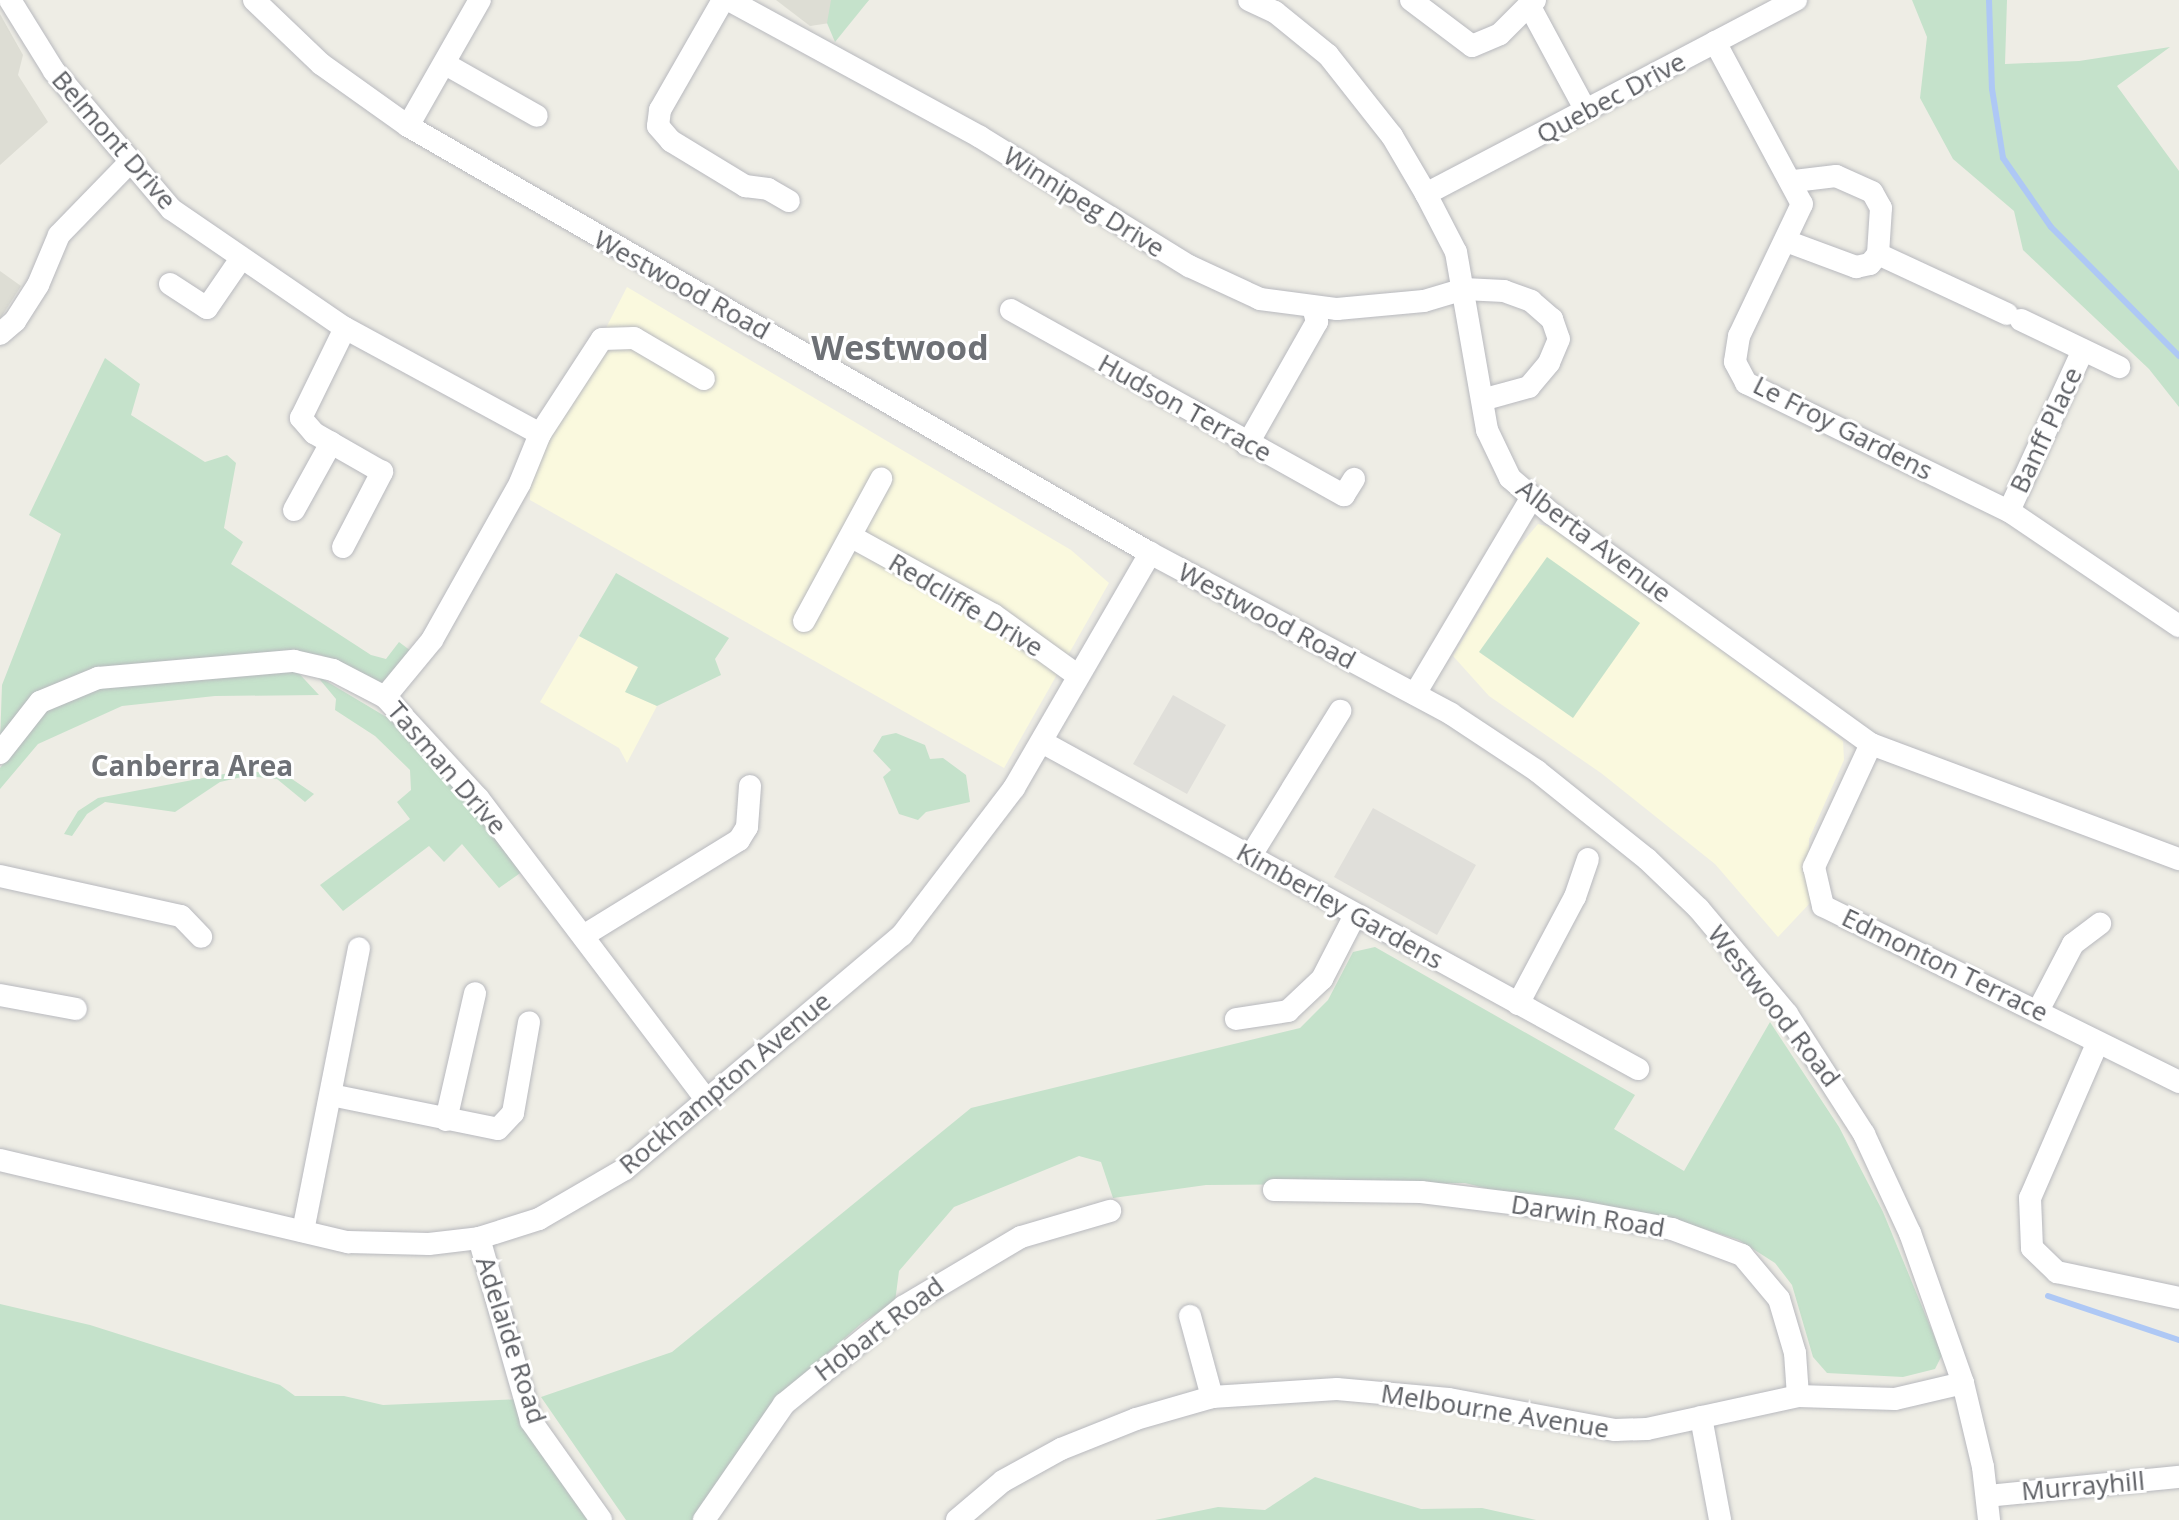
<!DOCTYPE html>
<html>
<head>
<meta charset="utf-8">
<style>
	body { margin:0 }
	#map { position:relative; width:2179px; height:1520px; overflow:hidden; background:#eeede5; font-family:"Open Sans",sans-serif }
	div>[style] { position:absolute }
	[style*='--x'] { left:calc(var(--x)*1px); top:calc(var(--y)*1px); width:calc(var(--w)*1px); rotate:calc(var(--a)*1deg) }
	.commercial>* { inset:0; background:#faf9de }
	.industrial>* { inset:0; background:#e0dfda }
	.education>* { inset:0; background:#ddddd4 }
	.green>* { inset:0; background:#c5e2cb }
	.stream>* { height:6px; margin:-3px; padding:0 3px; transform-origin:3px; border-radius:3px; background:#aec8f5 }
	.roads { filter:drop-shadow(0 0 2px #b8b9be) drop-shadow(0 0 2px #b8b9be) }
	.minor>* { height:22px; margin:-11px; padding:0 11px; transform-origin:11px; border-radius:11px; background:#fff }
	span { translate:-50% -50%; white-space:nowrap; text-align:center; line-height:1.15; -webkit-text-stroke:6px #fff; paint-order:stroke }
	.street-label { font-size:26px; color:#5d5f64 }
	.neighbourhood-label { font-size:28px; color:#6e7176; font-weight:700 }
	.district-label { font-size:34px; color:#6e7176; font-weight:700 }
</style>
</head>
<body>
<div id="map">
	<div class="commercial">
		<i style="clip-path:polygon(627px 287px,1071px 550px,1109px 583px,1004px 768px,530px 500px,530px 476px)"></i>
		<i style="clip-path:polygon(1538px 524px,1559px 529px,1843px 741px,1844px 760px,1809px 839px,1810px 903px,1778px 937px,1715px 864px,1601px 773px,1489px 696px,1453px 656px,1516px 550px)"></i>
		<i style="clip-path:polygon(579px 636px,639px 668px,626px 692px,657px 706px,627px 763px,619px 748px,540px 702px)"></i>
	</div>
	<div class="industrial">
		<i style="clip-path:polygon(1173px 695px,1226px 725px,1187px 794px,1133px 764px)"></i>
		<i style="clip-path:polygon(1373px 808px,1476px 865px,1437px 935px,1334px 877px)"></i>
	</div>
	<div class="education">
		<i style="clip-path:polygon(776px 0,869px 0,850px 20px,810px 26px)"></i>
		<i style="clip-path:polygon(0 14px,23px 55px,18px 75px,48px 122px,0 165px)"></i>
		<i style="clip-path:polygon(0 271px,21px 286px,0 319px)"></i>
	</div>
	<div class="green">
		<i style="clip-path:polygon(831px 0,869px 0,835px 42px,827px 23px)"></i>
		<i style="clip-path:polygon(1912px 0,2007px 0,2005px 64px,2079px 61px,2170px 47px,2117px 86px,2179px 171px,2179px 407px,2149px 369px,2023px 250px,2014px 211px,1953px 159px,1920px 98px,1927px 37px)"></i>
		<i style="clip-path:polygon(105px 358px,140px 384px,131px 415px,205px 462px,227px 455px,236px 463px,224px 528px,243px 542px,231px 564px,371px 655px,386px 659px,399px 642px,415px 654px,389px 685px,370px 684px,321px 655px,287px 653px,97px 672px,0 742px,2px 685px,61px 534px,29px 515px)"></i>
		<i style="clip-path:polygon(1547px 557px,1640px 623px,1573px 718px,1479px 652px)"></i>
		<i style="clip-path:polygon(616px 573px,729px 638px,715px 659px,721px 675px,657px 706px,625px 692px,638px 667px,579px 636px)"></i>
		<i style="clip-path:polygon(292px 666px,319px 695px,215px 696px,122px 706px,38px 744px,0 789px,0 768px,45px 710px,99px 683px)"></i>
		<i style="clip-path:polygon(316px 675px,388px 718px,437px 766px,523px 871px,499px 888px,462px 844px,444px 862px,429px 846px,343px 911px,320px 885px,410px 819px,397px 802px,411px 790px,410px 770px,375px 736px,335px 710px,336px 699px)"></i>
		<i style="clip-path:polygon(896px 733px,925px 745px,930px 759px,943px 758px,966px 775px,970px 802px,926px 812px,918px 820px,899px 814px,883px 777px,891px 770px,873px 751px,882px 736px)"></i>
		<i style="clip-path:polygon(245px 770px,289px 777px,314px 794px,305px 802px,277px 779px,246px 776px,220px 782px,175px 812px,105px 802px,87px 814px,72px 836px,64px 834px,78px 811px,98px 798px)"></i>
		<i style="clip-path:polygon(1375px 947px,1635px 1095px,1614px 1129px,1684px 1171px,1770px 1022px,1839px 1127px,1883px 1212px,1942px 1355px,1935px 1369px,1903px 1377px,1827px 1373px,1813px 1357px,1792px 1285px,1775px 1263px,1739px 1240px,1698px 1227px,1576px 1211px,1465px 1183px,1206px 1185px,1113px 1198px,1101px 1162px,1079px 1156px,954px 1207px,899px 1271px,895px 1302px,862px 1323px,805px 1373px,694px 1520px,626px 1520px,541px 1397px,672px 1352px,971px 1108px,1300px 1028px,1328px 1000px,1353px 952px)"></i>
		<i style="clip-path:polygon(0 1304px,90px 1325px,280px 1385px,295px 1396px,344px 1396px,383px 1405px,524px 1399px,601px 1520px,0 1520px)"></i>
		<i style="clip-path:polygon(1315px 1477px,1421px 1509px,1482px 1508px,1536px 1520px,1155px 1520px,1218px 1507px,1265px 1510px)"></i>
	</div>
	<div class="stream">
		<i style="--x:1989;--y:0;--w:89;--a:88.1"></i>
		<i style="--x:1992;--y:89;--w:70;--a:80.9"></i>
		<i style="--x:2003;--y:158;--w:84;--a:55.2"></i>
		<i style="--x:2051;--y:227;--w:182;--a:45.2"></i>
		<i style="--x:2048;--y:1296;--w:138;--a:18.6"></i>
	</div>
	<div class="roads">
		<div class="minor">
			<i style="--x:10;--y:0;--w:84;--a:58.2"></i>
			<i style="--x:54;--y:71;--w:181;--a:49.7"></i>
			<i style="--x:171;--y:209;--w:211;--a:34.4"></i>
			<i style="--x:345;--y:328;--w:222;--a:28.5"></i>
			<i style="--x:254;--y:0;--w:93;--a:43.7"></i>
			<i style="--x:321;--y:64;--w:107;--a:35.5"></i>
			<i style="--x:408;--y:126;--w:856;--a:29.92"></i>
			<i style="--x:1150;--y:553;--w:341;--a:28.1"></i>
			<i style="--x:1451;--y:714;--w:103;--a:33.5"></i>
			<i style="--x:1537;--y:771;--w:141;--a:38.7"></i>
			<i style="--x:1647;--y:859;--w:72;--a:43.9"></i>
			<i style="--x:1699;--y:909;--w:137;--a:50"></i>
			<i style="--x:1787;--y:1014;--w:143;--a:57.3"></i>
			<i style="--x:1864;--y:1134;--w:109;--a:65.1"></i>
			<i style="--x:1910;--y:1233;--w:159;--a:70.5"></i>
			<i style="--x:1963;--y:1383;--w:86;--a:76.6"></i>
			<i style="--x:1983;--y:1467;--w:53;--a:83.5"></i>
			<i style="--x:723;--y:0;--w:127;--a:119.8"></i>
			<i style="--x:660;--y:110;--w:16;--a:97"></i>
			<i style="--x:658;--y:126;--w:20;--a:49"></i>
			<i style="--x:671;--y:141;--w:87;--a:31.3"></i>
			<i style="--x:745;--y:186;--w:23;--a:7"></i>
			<i style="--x:768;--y:189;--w:24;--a:30"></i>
			<i style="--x:729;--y:0;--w:286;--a:28.6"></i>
			<i style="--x:980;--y:137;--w:246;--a:31.7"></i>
			<i style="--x:1189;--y:266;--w:78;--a:24.9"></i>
			<i style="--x:1260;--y:299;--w:78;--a:7.4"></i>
			<i style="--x:1337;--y:309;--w:87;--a:-5.3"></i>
			<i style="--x:1424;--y:301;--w:42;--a:-16.7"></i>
			<i style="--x:1464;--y:289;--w:40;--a:2.9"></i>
			<i style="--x:1504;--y:291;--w:29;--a:20"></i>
			<i style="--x:1531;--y:301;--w:28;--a:41"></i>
			<i style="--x:1552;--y:319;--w:21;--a:71"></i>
			<i style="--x:1559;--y:339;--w:26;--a:113"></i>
			<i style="--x:1549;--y:363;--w:31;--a:130"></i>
			<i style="--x:1529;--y:387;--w:46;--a:164.7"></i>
			<i style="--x:1249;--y:0;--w:29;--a:25"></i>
			<i style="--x:1275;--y:12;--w:68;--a:39.1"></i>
			<i style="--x:1328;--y:55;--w:103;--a:51.7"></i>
			<i style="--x:1392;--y:136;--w:67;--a:59.6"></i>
			<i style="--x:1426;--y:194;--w:65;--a:62.7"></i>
			<i style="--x:1456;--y:252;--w:181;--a:80.1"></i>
			<i style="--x:1487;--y:430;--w:53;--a:64.4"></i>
			<i style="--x:1510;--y:478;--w:55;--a:40.6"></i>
			<i style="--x:1552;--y:514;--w:393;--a:35.8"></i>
			<i style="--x:1871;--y:744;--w:329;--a:20.5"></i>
			<i style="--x:1411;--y:0;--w:76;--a:37"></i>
			<i style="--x:1472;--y:46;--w:30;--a:-23"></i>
			<i style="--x:1500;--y:34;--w:41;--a:-45"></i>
			<i style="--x:1535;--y:0;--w:8;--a:140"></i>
			<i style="--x:1529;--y:5;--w:120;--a:61.7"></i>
			<i style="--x:1715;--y:42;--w:184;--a:61.8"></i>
			<i style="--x:1802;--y:204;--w:146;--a:115.5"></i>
			<i style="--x:1739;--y:336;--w:26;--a:99"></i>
			<i style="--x:1735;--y:362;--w:24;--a:62"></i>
			<i style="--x:1746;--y:383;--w:292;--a:26"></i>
			<i style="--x:2009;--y:511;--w:205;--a:34.1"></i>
			<i style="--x:447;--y:65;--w:103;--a:29.5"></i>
			<i style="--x:408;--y:126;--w:145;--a:-60.3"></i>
			<i style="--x:1426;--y:194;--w:418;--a:-27.7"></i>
			<i style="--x:1786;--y:241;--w:75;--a:20.4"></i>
			<i style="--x:1856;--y:267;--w:14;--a:-12"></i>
			<i style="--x:1870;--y:264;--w:13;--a:-51"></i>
			<i style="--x:1878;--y:254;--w:46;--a:-86.3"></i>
			<i style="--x:1881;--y:208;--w:18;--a:-119"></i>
			<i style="--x:1872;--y:192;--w:39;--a:-156"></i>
			<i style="--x:1836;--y:176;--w:42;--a:173.2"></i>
			<i style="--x:1878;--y:254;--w:142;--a:24.9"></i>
			<i style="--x:170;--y:284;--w:44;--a:33"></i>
			<i style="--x:207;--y:308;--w:58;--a:-55.5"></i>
			<i style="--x:1011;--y:310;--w:381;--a:29.1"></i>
			<i style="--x:1344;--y:495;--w:19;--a:-58"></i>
			<i style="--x:2021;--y:320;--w:109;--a:25.6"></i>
			<i style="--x:0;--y:334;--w:20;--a:-41"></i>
			<i style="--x:15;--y:321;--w:43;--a:-57.4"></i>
			<i style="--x:38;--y:285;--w:54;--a:-67.2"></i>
			<i style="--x:59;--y:235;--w:99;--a:-45.8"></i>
			<i style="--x:1247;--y:445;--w:142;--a:-60.4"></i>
			<i style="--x:1317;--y:322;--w:16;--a:-105"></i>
			<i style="--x:294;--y:510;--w:77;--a:-61.1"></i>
			<i style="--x:2009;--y:511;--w:177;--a:-65.3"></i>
			<i style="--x:852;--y:537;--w:162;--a:28.8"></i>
			<i style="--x:994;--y:615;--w:102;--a:35.9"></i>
			<i style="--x:343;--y:547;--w:85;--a:-62.5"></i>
			<i style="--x:382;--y:472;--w:78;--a:-150.2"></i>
			<i style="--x:314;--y:433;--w:20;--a:-131"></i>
			<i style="--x:301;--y:418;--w:100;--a:-63.9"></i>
			<i style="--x:804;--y:621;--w:162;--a:-61.5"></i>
			<i style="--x:1415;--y:694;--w:229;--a:-59.3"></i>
			<i style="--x:385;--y:697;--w:74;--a:-50.5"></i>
			<i style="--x:432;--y:640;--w:180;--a:-60.7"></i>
			<i style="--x:520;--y:483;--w:53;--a:-67.8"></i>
			<i style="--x:540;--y:434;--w:113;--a:-56.9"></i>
			<i style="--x:602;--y:339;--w:32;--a:-2"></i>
			<i style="--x:634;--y:338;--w:81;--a:30.4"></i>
			<i style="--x:1042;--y:742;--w:680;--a:28.75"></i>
			<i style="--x:1871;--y:744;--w:136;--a:114.9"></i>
			<i style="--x:1814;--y:867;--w:40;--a:77"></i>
			<i style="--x:1823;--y:906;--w:397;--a:26.3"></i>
			<i style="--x:0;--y:753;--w:65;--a:-51.9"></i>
			<i style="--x:40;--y:702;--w:63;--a:-22.5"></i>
			<i style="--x:98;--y:678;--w:197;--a:-5"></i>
			<i style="--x:294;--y:661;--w:40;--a:13"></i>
			<i style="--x:333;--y:670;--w:59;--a:27.4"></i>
			<i style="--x:385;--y:697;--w:137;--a:47.4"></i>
			<i style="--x:478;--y:798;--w:378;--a:52.9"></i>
			<i style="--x:1250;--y:857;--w:172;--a:-58.3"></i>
			<i style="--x:0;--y:876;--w:185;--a:12.5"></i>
			<i style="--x:181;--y:916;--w:29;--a:46"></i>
			<i style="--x:583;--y:936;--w:183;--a:-31.6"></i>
			<i style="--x:739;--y:840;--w:15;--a:-58"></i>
			<i style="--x:747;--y:827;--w:41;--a:-85.8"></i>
			<i style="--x:0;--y:995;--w:77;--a:10.4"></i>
			<i style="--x:1518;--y:1004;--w:121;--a:-62"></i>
			<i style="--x:1575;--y:897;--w:40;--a:-71.1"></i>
			<i style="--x:2039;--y:1009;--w:73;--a:-62.4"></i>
			<i style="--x:2073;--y:944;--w:34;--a:-37"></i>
			<i style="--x:1236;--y:1019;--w:53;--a:-8.7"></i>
			<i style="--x:1288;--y:1011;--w:47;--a:-43.3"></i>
			<i style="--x:1322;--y:979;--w:72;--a:-62.7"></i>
			<i style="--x:2097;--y:1044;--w:168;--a:113.5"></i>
			<i style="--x:2030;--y:1198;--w:50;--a:87.7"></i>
			<i style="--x:2032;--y:1248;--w:35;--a:44"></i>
			<i style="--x:2057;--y:1272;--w:125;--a:12"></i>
			<i style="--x:331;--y:1095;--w:170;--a:11.5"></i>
			<i style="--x:498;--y:1129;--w:22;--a:-47"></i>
			<i style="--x:513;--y:1113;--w:92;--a:-80"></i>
			<i style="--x:446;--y:1120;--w:130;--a:-77.1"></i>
			<i style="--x:0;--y:1160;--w:358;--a:13.3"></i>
			<i style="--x:348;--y:1242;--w:81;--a:1.4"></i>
			<i style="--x:429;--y:1244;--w:50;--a:-6.8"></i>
			<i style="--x:479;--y:1238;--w:63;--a:-17.6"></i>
			<i style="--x:539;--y:1219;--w:99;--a:-30.2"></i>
			<i style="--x:625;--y:1169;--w:363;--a:-40.2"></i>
			<i style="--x:902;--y:935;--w:185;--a:-52.7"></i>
			<i style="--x:1014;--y:788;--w:272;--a:-59.9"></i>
			<i style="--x:1274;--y:1190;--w:147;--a:0.8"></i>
			<i style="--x:1421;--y:1192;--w:156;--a:7"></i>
			<i style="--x:1576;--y:1211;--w:98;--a:10.6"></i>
			<i style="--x:1672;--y:1229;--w:75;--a:20.4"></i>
			<i style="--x:1742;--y:1255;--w:57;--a:49.9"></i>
			<i style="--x:1779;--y:1299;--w:56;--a:73.5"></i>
			<i style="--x:1795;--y:1353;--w:43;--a:86"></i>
			<i style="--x:303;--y:1231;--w:288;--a:-78.8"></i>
			<i style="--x:479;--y:1238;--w:190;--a:74.1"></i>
			<i style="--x:531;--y:1421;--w:121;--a:54.7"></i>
			<i style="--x:1190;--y:1316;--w:84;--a:74.8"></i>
			<i style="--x:1701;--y:1417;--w:105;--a:79.5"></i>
			<i style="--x:1987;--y:1496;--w:193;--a:-5.7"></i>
			<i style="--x:704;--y:1520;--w:141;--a:-55.4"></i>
			<i style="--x:784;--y:1404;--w:154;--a:-39.2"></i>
			<i style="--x:903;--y:1307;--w:137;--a:-30.7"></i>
			<i style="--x:1021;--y:1237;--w:93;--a:-16.3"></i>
			<i style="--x:957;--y:1520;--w:60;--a:-40.3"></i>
			<i style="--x:1003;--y:1481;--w:66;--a:-28.9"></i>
			<i style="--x:1061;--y:1449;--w:81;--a:-21.8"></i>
			<i style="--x:1136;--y:1419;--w:79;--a:-16.1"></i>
			<i style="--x:1212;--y:1397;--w:125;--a:-3.7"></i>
			<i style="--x:1337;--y:1389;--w:112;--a:5.1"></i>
			<i style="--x:1449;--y:1399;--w:169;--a:10.6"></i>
			<i style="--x:1615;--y:1430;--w:32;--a:-2"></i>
			<i style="--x:1647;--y:1429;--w:155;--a:-12.3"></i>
			<i style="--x:1798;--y:1396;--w:97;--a:1.8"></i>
			<i style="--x:1895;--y:1399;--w:70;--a:-13.2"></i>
		</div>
	</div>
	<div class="street-label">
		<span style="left:1611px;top:98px;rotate:-28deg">Quebec Drive</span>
		<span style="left:114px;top:140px;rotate:49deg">Belmont Drive</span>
		<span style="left:1084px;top:202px;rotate:32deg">Winnipeg Drive</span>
		<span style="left:682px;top:285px;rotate:29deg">Westwood Road</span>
		<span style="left:1185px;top:408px;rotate:29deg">Hudson Terrace</span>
		<span style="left:1843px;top:428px;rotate:27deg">Le Froy Gardens</span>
		<span style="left:2046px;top:430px;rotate:-65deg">Banff Place</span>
		<span style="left:1594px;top:541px;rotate:37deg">Alberta Avenue</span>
		<span style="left:966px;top:605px;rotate:31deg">Redcliffe Drive</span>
		<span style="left:1267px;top:616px;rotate:28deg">Westwood Road</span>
		<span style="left:447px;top:768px;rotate:49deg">Tasman Drive</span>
		<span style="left:1340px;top:906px;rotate:29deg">Kimberley Gardens</span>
		<span style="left:1945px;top:965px;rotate:26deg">Edmonton Terrace</span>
		<span style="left:1774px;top:1006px;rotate:52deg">Westwood Road</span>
		<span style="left:725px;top:1083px;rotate:-40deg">Rockhampton Avenue</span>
		<span style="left:1588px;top:1216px;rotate:9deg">Darwin Road</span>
		<span style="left:879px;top:1329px;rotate:-37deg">Hobart Road</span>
		<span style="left:511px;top:1340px;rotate:72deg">Adelaide Road</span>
		<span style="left:1495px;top:1411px;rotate:9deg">Melbourne Avenue</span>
		<span style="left:2083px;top:1486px;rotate:-5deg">Murrayhill</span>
	</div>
	<div class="neighbourhood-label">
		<span style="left:192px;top:765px">Canberra Area</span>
	</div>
	<div class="district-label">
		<span style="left:900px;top:348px">Westwood</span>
	</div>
</div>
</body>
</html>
